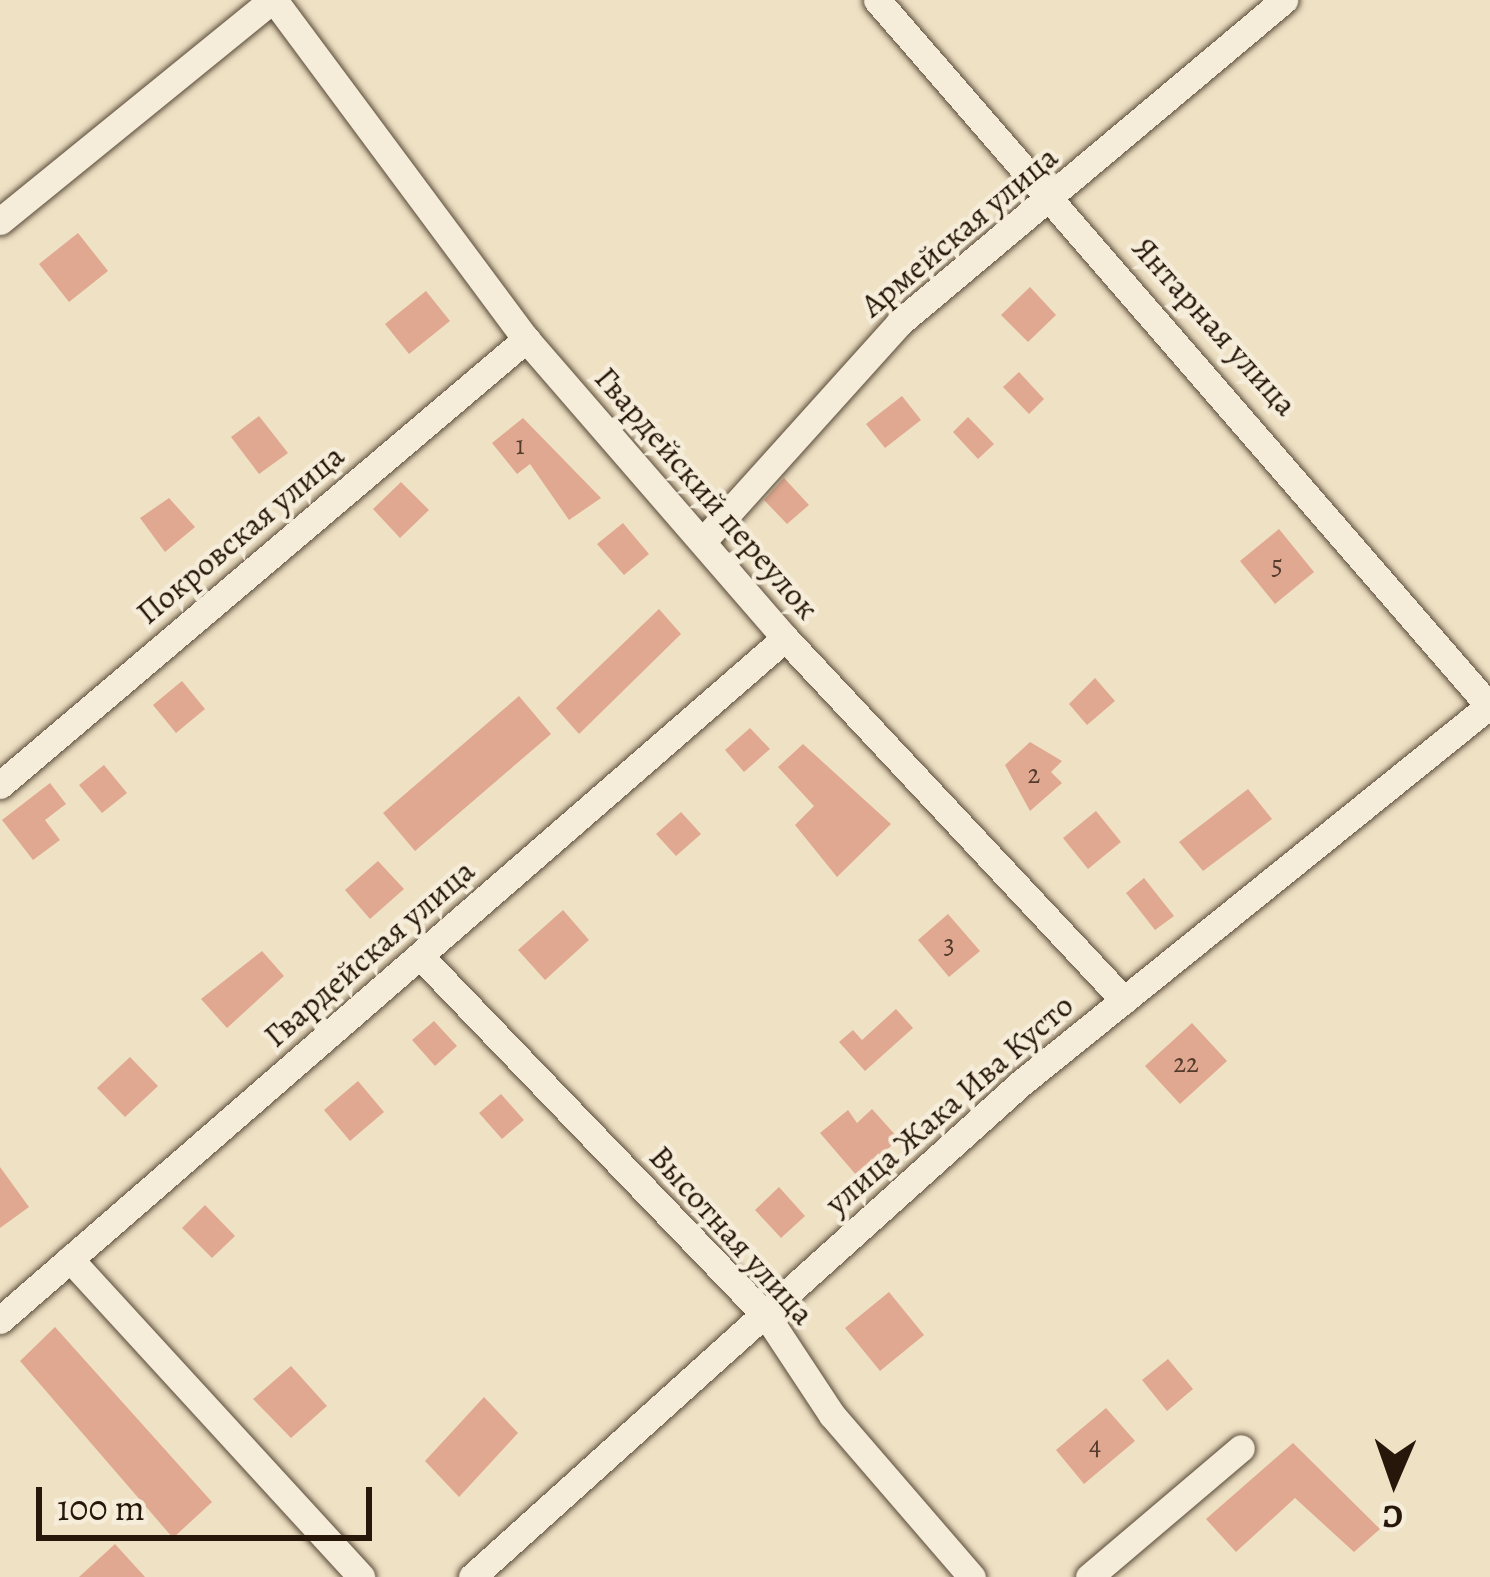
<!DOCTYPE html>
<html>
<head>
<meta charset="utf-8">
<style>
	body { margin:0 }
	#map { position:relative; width:1490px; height:1577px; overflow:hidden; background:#efe1c4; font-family:Alegreya,serif }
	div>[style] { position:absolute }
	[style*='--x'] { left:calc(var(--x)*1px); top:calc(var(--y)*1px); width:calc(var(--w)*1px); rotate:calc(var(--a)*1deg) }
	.building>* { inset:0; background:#e0a890 }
	.roads { filter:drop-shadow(0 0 3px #584a38) drop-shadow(0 0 3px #584a38) }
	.street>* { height:27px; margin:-13.5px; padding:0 13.5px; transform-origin:13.5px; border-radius:13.5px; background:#f5ecd9 }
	span { translate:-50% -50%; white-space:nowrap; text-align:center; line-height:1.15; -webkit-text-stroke:9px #f5ecd9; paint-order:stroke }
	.number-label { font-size:27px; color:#543b2c }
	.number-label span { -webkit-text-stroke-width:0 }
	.street-label { font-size:33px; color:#26170a }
	.north { position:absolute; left:1334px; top:1421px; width:120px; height:120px; -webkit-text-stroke:9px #f5ecd9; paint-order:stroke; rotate:182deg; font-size:33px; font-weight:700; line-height:48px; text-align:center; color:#26170a }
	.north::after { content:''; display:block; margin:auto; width:42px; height:54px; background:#26170a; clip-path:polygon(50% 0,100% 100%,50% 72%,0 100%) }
	.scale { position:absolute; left:36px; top:1487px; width:336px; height:54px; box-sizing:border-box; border:6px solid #26170a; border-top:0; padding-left:15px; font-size:36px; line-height:42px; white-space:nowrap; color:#26170a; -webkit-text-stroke:9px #f5ecd9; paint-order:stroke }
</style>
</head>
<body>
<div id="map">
	<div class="building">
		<i style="clip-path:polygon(78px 233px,108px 271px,69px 302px,39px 264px)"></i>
		<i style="clip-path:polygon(1030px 287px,1056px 315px,1028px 342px,1001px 315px)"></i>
		<i style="clip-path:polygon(426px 291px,450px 321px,409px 354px,385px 324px)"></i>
		<i style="clip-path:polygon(1019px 372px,1044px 399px,1029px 414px,1003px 387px)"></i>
		<i style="clip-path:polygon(902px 396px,921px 420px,885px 448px,866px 424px)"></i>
		<i style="clip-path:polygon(259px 416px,288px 453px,259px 474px,231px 437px)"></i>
		<i style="clip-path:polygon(968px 417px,994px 444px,978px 459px,953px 432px)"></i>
		<i style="clip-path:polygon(523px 418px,601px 498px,569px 520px,530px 464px,517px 474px,492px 443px)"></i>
		<i style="clip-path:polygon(784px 478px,809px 505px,787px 524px,764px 500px)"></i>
		<i style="clip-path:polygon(401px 482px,429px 510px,400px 538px,373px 509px)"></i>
		<i style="clip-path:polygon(169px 498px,195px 527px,165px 552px,140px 518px)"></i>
		<i style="clip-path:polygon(623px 523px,649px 554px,624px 575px,597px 544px)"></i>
		<i style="clip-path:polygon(1279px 529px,1314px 572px,1275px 604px,1240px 561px)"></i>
		<i style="clip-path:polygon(659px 609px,681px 634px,579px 734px,556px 708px)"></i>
		<i style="clip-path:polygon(1095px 678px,1115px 701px,1087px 725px,1069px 704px)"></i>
		<i style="clip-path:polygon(182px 681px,205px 709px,176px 733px,153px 705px)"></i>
		<i style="clip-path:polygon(519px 696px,551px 734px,415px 851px,383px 813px)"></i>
		<i style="clip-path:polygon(750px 728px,770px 749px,744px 772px,725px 750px)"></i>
		<i style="clip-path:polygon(1030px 742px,1062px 761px,1051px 772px,1062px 783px,1030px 811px,1005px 765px)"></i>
		<i style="clip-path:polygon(803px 744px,891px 824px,837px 877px,795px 825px,814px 806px,778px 767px)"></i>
		<i style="clip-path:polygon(104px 765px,127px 793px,102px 813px,79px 785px)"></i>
		<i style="clip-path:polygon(50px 783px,66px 804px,45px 820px,60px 840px,33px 860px,2px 820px)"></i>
		<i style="clip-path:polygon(1248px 789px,1272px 819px,1203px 871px,1179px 842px)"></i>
		<i style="clip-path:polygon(1096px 811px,1121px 842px,1088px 869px,1063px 838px)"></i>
		<i style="clip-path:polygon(681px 812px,701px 834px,676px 856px,656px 834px)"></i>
		<i style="clip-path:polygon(378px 861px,404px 889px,370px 919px,345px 890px)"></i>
		<i style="clip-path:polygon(1144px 878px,1174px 916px,1155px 930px,1126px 893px)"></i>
		<i style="clip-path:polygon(563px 910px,589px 940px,545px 980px,518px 950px)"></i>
		<i style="clip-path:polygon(948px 914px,980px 951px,949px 977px,918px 940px)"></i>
		<i style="clip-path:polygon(262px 951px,284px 976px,227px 1028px,201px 999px)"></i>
		<i style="clip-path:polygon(896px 1009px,913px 1028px,865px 1071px,839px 1042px,853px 1030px,862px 1040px)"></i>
		<i style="clip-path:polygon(434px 1021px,457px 1046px,435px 1066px,412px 1040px)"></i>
		<i style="clip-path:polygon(1192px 1023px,1227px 1061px,1180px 1104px,1145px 1066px)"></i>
		<i style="clip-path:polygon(130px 1057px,158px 1086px,125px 1117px,97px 1088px)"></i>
		<i style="clip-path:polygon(358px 1081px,384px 1112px,350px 1141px,324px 1110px)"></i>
		<i style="clip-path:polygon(501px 1094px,524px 1120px,502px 1139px,479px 1113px)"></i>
		<i style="clip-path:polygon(872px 1109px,899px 1139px,857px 1176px,820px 1133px,848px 1110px,857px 1123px)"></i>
		<i style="clip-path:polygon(0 1167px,29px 1207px,0 1228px)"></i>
		<i style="clip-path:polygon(779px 1187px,805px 1216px,781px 1238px,755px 1210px)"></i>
		<i style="clip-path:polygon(205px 1205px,235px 1236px,212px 1258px,182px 1228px)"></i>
		<i style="clip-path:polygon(889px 1292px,924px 1335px,880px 1371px,845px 1328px)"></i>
		<i style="clip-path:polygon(55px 1327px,212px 1502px,173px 1538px,20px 1361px)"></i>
		<i style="clip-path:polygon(1168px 1359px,1193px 1389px,1167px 1411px,1142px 1380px)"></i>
		<i style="clip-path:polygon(291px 1366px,327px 1406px,291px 1438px,253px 1399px)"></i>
		<i style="clip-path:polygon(484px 1397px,518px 1433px,459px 1497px,425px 1461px)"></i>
		<i style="clip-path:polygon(1106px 1408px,1135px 1441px,1084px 1484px,1056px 1450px)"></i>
		<i style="clip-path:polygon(1293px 1443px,1380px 1529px,1354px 1552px,1295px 1498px,1236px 1552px,1206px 1519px)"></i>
		<i style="clip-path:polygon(115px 1544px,145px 1577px,79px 1577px)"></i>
	</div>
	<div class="roads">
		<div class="street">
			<i style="--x:274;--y:0;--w:422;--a:53.4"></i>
			<i style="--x:526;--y:339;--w:396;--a:49.1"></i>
			<i style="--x:785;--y:638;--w:496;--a:46.9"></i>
			<i style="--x:877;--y:0;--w:936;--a:49.07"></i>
			<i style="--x:0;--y:221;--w:350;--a:-39.1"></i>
			<i style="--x:703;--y:541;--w:293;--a:-48"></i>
			<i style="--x:899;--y:323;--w:503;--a:-40"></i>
			<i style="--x:0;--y:785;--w:690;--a:-40.29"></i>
			<i style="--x:420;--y:956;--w:502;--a:46.13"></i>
			<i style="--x:768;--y:1318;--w:116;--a:56.6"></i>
			<i style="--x:832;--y:1415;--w:214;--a:49.2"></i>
			<i style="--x:70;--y:1259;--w:431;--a:47.5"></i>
			<i style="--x:0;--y:1320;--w:1040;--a:-40.98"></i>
			<i style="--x:472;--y:1577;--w:739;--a:-41.98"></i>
			<i style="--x:1021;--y:1083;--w:602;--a:-38.87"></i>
			<i style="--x:1089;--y:1577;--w:199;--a:-40.3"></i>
		</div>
	</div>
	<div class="number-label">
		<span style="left:520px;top:446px">1</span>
		<span style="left:1277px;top:566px">5</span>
		<span style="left:1034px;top:775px">2</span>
		<span style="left:949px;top:945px">3</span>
		<span style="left:1186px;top:1064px">22</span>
		<span style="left:1095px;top:1446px">4</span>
	</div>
	<div class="street-label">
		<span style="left:959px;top:231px;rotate:-40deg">Армейская улица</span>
		<span style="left:1215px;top:326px;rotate:48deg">Янтарная улица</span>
		<span style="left:707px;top:493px;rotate:49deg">Гвардейский переулок</span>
		<span style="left:240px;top:534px;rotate:-40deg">Покровская улица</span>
		<span style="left:369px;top:953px;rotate:-41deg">Гвардейская улица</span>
		<span style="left:949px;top:1104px;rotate:-41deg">улица Жака Ива Кусто</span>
		<span style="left:732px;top:1235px;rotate:48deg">Высотная улица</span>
	</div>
	<div class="north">С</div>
	<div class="scale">100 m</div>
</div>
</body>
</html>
